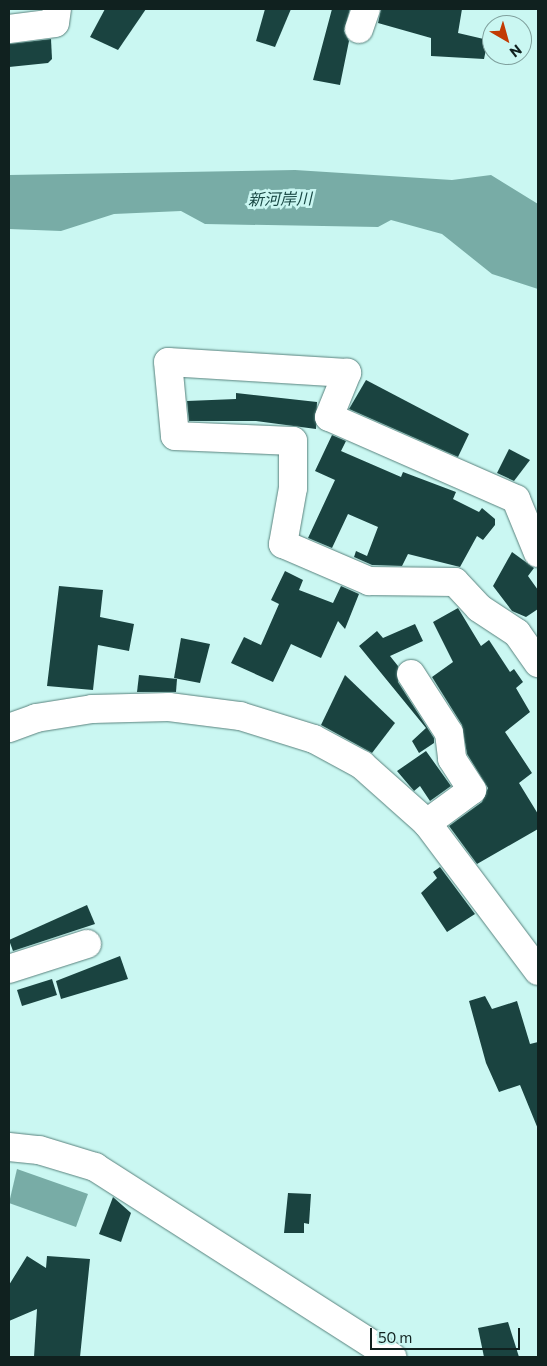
<!DOCTYPE html>
<html>
<head>
<meta charset="utf-8">
<style>
	body { margin:0 }
	#map { position:relative; width:547px; height:1366px; overflow:hidden; background:#caf7f2; font-family:Commissioner,"Noto Sans JP",sans-serif }
	div>[style] { position:absolute }
	[style*='--x'] { left:calc(var(--x)*1px); top:calc(var(--y)*1px); width:calc(var(--w)*1px); rotate:calc(var(--a)*1deg) }
	.water>* { inset:0; background:#78aca6 }
	.building>* { inset:0; background:#1a4340 }
	.roads { filter:drop-shadow(0 0 1px #59827d) drop-shadow(0 0 1px #59827d) }
	.minor>* { height:28px; margin:-14px; padding:0 14px; transform-origin:14px; border-radius:14px; background:#fff }
	span { translate:-50% -50%; white-space:nowrap; text-align:center; line-height:1.15; -webkit-text-stroke:5px #caf7f2; paint-order:stroke }
	.water-label { font-size:16px; color:#184844; font-style:italic }
	.frame { position:absolute; inset:0; border:10px solid #10211f; pointer-events:none }
	.north { position:absolute; left:482px; top:15px; width:50px; height:50px; box-sizing:border-box; background:#caf7f2; border:1px solid #80a19e; border-radius:50%; rotate:142deg; font-size:14px; font-weight:700; line-height:20px; text-align:center; color:#10211f }
	.north::after { content:''; display:block; margin:auto; width:18px; height:22px; background:#c23b03; clip-path:polygon(50% 0,100% 100%,50% 72%,0 100%) }
	.scale { position:absolute; left:370px; top:1328px; width:150px; height:22px; box-sizing:border-box; border:2px solid #10211f; border-top:0; padding-left:6px; font-size:15px; line-height:18px; white-space:nowrap; color:#10211f; -webkit-text-stroke:4px #caf7f2; paint-order:stroke }
</style>
</head>
<body>
<div id="map">
	<div class="water">
		<i style="clip-path:polygon(295px 170px,452px 180px,491px 175px,538px 204px,538px 289px,492px 274px,442px 234px,391px 220px,378px 227px,205px 224px,181px 211px,114px 214px,61px 231px,9px 229px,9px 175px)"></i>
		<i style="clip-path:polygon(17px 1169px,88px 1194px,76px 1227px,9px 1203px)"></i>
	</div>
	<div class="building">
		<i style="clip-path:polygon(105px 9px,146px 9px,118px 50px,90px 37px)"></i>
		<i style="clip-path:polygon(265px 9px,291px 9px,275px 47px,256px 41px)"></i>
		<i style="clip-path:polygon(332px 9px,350px 9px,344px 31px,349px 41px,340px 85px,313px 80px)"></i>
		<i style="clip-path:polygon(381px 9px,462px 9px,458px 33px,488px 40px,484px 59px,431px 56px,431px 38px,378px 23px)"></i>
		<i style="clip-path:polygon(51px 39px,52px 59px,48px 63px,9px 67px,9px 44px)"></i>
		<i style="clip-path:polygon(366px 380px,469px 434px,458px 457px,349px 409px)"></i>
		<i style="clip-path:polygon(236px 393px,317px 402px,316px 429px,256px 421px,189px 421px,187px 401px,236px 399px)"></i>
		<i style="clip-path:polygon(332px 435px,346px 441px,341px 451px,401px 477px,403px 472px,456px 492px,453px 499px,479px 512px,482px 508px,495px 519px,495px 525px,483px 540px,477px 536px,460px 567px,408px 554px,402px 566px,372px 565px,354px 557px,356px 551px,367px 556px,378px 527px,348px 514px,332px 548px,308px 538px,335px 480px,315px 471px)"></i>
		<i style="clip-path:polygon(509px 449px,530px 460px,514px 481px,497px 473px)"></i>
		<i style="clip-path:polygon(512px 552px,534px 568px,528px 576px,538px 590px,538px 609px,526px 617px,512px 611px,493px 586px)"></i>
		<i style="clip-path:polygon(285px 571px,303px 580px,299px 590px,333px 603px,341px 586px,359px 594px,345px 629px,338px 621px,321px 658px,291px 644px,273px 682px,231px 663px,244px 637px,261px 645px,279px 604px,271px 600px)"></i>
		<i style="clip-path:polygon(59px 586px,103px 590px,100px 617px,134px 624px,129px 651px,98px 645px,93px 690px,47px 686px)"></i>
		<i style="clip-path:polygon(458px 608px,481px 646px,489px 640px,510px 672px,514px 669px,523px 682px,516px 688px,530px 712px,505px 732px,532px 773px,519px 783px,538px 814px,538px 829px,477px 864px,449px 826px,482px 802px,488px 788px,467px 754px,462px 725px,432px 677px,453px 662px,433px 622px)"></i>
		<i style="clip-path:polygon(415px 624px,423px 641px,390px 656px,398px 666px,398px 682px,434px 738px,434px 743px,419px 753px,412px 741px,426px 728px,359px 646px,377px 631px,383px 638px)"></i>
		<i style="clip-path:polygon(181px 638px,210px 644px,200px 683px,174px 678px)"></i>
		<i style="clip-path:polygon(139px 675px,177px 679px,176px 692px,137px 692px)"></i>
		<i style="clip-path:polygon(345px 675px,395px 723px,372px 753px,321px 725px)"></i>
		<i style="clip-path:polygon(426px 751px,451px 786px,430px 801px,420px 786px,414px 791px,397px 771px)"></i>
		<i style="clip-path:polygon(440px 867px,475px 914px,447px 932px,421px 893px,437px 878px,433px 872px)"></i>
		<i style="clip-path:polygon(87px 905px,95px 924px,13px 951px,9px 940px)"></i>
		<i style="clip-path:polygon(120px 956px,128px 979px,61px 999px,56px 981px)"></i>
		<i style="clip-path:polygon(52px 979px,57px 995px,22px 1006px,17px 990px)"></i>
		<i style="clip-path:polygon(485px 996px,492px 1009px,517px 1001px,530px 1044px,538px 1042px,538px 1129px,520px 1085px,499px 1092px,486px 1063px,469px 1001px)"></i>
		<i style="clip-path:polygon(288px 1193px,311px 1194px,309px 1224px,304px 1223px,304px 1233px,284px 1233px)"></i>
		<i style="clip-path:polygon(113px 1197px,131px 1213px,121px 1242px,99px 1234px)"></i>
		<i style="clip-path:polygon(27px 1256px,46px 1268px,47px 1256px,90px 1259px,80px 1357px,34px 1357px,37px 1309px,9px 1321px,9px 1285px)"></i>
		<i style="clip-path:polygon(508px 1322px,519px 1357px,484px 1357px,478px 1328px)"></i>
	</div>
	<div class="roads">
		<div class="minor">
			<i style="--x:9;--y:29;--w:46;--a:-7.4"></i>
			<i style="--x:55;--y:23;--w:14;--a:-82"></i>
			<i style="--x:359;--y:29;--w:21;--a:-71"></i>
			<i style="--x:538;--y:553;--w:58;--a:-112.2"></i>
			<i style="--x:516;--y:499;--w:204;--a:-156.3"></i>
			<i style="--x:329;--y:417;--w:48;--a:-67.8"></i>
			<i style="--x:347;--y:373;--w:179;--a:-176.5"></i>
			<i style="--x:168;--y:362;--w:74;--a:84.6"></i>
			<i style="--x:175;--y:436;--w:118;--a:2.4"></i>
			<i style="--x:293;--y:441;--w:47;--a:90"></i>
			<i style="--x:293;--y:488;--w:57;--a:100.1"></i>
			<i style="--x:283;--y:544;--w:94;--a:23.3"></i>
			<i style="--x:369;--y:581;--w:86;--a:0.7"></i>
			<i style="--x:455;--y:582;--w:35;--a:47"></i>
			<i style="--x:479;--y:608;--w:45;--a:33.3"></i>
			<i style="--x:517;--y:633;--w:37;--a:55"></i>
			<i style="--x:411;--y:674;--w:70;--a:57.2"></i>
			<i style="--x:449;--y:733;--w:26;--a:83"></i>
			<i style="--x:452;--y:759;--w:37;--a:57"></i>
			<i style="--x:472;--y:790;--w:56;--a:143.7"></i>
			<i style="--x:9;--y:728;--w:29;--a:-20"></i>
			<i style="--x:36;--y:718;--w:57;--a:-9.1"></i>
			<i style="--x:92;--y:709;--w:77;--a:-1.5"></i>
			<i style="--x:169;--y:707;--w:72;--a:7.2"></i>
			<i style="--x:240;--y:716;--w:77;--a:17.3"></i>
			<i style="--x:314;--y:739;--w:55;--a:28.4"></i>
			<i style="--x:362;--y:765;--w:87;--a:41.7"></i>
			<i style="--x:427;--y:823;--w:185;--a:53.1"></i>
			<i style="--x:9;--y:969;--w:82;--a:-17.8"></i>
			<i style="--x:9;--y:1147;--w:30;--a:6"></i>
			<i style="--x:39;--y:1150;--w:59;--a:16.9"></i>
			<i style="--x:95;--y:1167;--w:353;--a:32.6"></i>
		</div>
	</div>
	<div class="water-label">
		<span style="left:280px;top:199px;rotate:-1deg">新河岸川</span>
	</div>
	<div class="frame"></div>
	<div class="north">N</div>
	<div class="scale">50 m</div>
</div>
</body>
</html>
